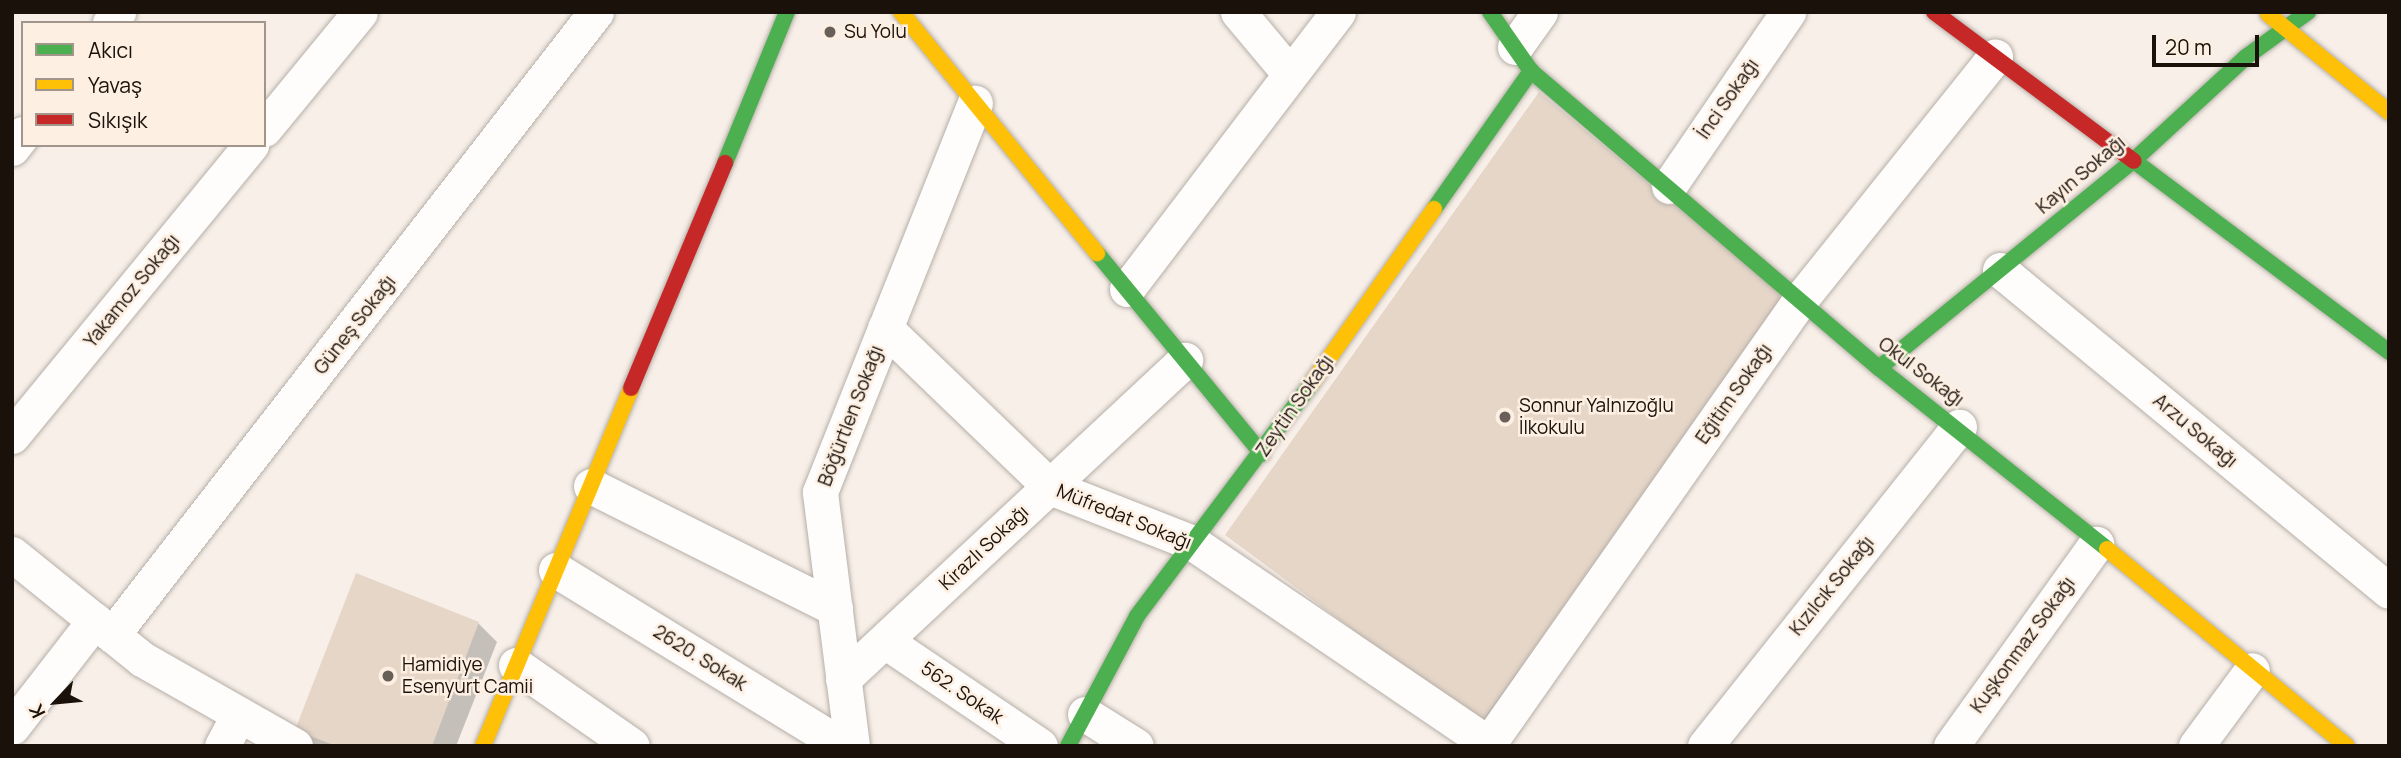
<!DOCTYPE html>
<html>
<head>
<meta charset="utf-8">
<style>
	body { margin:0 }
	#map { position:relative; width:2401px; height:758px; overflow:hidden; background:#f7efe8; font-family:Manrope,sans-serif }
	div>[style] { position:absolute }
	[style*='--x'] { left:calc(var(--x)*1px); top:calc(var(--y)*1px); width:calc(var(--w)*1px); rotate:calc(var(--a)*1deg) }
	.shadow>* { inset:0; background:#0003 }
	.building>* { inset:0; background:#e5d6c8 }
	.roads { filter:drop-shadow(0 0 2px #b6afa8) drop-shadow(0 0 2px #b6afa8) }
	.street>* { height:35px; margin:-17.5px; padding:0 17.5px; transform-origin:17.5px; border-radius:17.5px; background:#fefdfc }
	.fast>* { height:16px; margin:-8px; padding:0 8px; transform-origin:8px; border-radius:8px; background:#4caf50 }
	.slow>* { height:16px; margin:-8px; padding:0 8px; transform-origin:8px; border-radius:8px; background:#ffc107 }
	.jam>* { height:16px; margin:-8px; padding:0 8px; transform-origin:8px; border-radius:8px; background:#c62828 }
	.dots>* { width:19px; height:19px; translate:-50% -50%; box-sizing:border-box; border:4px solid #fdefe2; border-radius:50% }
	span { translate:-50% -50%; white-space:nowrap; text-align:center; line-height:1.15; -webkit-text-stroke:5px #fdefe2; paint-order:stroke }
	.poi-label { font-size:19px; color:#19110a }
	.left { translate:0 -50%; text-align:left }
	.street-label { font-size:19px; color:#19110a }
	.frame { position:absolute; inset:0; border:14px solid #19110a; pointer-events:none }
	.legend { position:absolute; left:21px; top:21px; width:245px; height:126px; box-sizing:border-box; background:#fdefe2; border:2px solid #a2968c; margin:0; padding:9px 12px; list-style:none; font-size:21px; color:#19110a }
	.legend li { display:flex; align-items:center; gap:14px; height:35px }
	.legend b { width:35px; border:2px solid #a2968c }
	.north { position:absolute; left:21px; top:667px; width:70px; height:70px; -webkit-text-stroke:5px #fdefe2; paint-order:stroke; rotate:244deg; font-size:19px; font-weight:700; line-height:28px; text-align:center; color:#19110a }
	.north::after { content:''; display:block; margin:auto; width:24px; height:32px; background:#19110a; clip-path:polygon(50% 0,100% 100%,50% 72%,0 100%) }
	.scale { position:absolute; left:2152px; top:35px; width:107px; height:32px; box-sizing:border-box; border:4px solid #19110a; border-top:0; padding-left:9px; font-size:21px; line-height:24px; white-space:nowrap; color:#19110a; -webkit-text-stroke:5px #fdefe2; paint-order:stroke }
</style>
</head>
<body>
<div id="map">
	<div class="shadow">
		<i style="clip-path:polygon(1787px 300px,1495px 737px,1227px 534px)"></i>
		<i style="clip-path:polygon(478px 623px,497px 642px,456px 746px,314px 746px,298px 729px)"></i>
	</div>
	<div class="building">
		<i style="clip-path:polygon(1539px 92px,1788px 299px,1480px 724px,1225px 535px)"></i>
		<i style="clip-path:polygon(356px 573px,479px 622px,432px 746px,336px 746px,295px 730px)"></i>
	</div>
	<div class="roads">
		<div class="street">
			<i style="--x:1238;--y:12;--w:80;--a:50.1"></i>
			<i style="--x:110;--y:23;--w:14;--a:-54"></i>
			<i style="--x:1515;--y:47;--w:43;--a:-54.5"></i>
			<i style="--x:264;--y:129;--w:151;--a:-50.6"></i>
			<i style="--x:12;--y:148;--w:18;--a:-52"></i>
			<i style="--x:1669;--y:186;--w:211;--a:-55.6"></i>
			<i style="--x:2000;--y:270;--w:504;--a:39.53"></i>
			<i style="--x:1127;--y:289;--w:348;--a:-52.7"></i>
			<i style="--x:885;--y:328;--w:229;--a:43.9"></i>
			<i style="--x:1050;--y:487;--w:154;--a:21.4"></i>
			<i style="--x:1193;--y:543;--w:361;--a:34.2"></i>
			<i style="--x:12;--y:436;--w:377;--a:-50.6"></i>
			<i style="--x:591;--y:486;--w:273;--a:26.6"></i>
			<i style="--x:12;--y:554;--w:167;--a:38.9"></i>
			<i style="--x:142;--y:659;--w:176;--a:29.6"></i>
			<i style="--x:556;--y:570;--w:337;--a:31.5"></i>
			<i style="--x:112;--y:635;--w:789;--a:-52.16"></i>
			<i style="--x:885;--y:641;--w:187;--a:34.1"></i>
			<i style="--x:516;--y:665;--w:141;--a:34.9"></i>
			<i style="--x:843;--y:679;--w:468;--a:-43"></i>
			<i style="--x:1085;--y:714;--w:60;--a:32.1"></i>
			<i style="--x:12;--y:727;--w:135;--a:-52.2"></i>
			<i style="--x:1489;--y:743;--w:541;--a:-54.93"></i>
			<i style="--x:1800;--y:300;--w:312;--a:-51.3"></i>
			<i style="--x:222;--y:746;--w:36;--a:-62"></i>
			<i style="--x:852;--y:746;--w:256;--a:-97.2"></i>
			<i style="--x:820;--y:492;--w:419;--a:-68.3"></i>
			<i style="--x:1705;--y:746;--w:408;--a:-51.5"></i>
			<i style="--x:1951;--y:746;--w:249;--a:-54.3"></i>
			<i style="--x:2196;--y:746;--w:94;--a:-53.6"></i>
		</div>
		<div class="fast">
			<i style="--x:1490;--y:12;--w:72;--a:55.2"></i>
			<i style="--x:1531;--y:71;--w:458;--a:40.5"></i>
			<i style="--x:1879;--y:368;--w:291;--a:38.4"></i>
			<i style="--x:2134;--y:161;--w:319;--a:36.8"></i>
			<i style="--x:725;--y:163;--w:163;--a:-67.7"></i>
			<i style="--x:1434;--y:209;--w:169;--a:-54.9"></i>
			<i style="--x:1097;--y:253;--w:260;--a:50.6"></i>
			<i style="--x:1879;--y:368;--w:328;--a:-39.2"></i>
			<i style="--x:2133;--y:161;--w:154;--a:-42.6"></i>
			<i style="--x:2246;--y:57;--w:77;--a:-36"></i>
			<i style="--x:1068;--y:746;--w:147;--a:-62"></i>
			<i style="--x:1137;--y:616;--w:290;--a:-53.1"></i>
		</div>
		<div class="slow">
			<i style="--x:901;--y:12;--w:311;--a:50.9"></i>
			<i style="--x:2268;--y:14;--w:156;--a:39"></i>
			<i style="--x:1311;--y:384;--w:214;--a:-54.9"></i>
			<i style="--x:2107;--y:549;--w:310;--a:39.4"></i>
			<i style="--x:483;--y:746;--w:387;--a:-67.5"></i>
		</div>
		<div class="jam">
			<i style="--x:1934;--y:12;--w:249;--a:36.7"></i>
			<i style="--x:631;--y:388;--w:244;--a:-67.3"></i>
		</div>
	</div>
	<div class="dots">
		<i style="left:830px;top:32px;background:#675f58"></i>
		<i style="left:1505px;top:417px;background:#675f58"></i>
		<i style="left:388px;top:676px;background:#675f58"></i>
	</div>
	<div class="poi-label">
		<span class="left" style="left:844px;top:32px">Su Yolu</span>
		<span class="left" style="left:1519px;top:417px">Sonnur Yalnızoğlu<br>İlkokulu</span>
		<span class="left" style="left:402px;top:676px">Hamidiye<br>Esenyurt Camii</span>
	</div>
	<div class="street-label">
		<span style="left:1728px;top:99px;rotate:-55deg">İnci Sokağı</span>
		<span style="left:2081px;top:175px;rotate:-40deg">Kayın Sokağı</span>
		<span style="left:132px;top:291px;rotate:-51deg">Yakamoz Sokağı</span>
		<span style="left:355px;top:325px;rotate:-52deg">Güneş Sokağı</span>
		<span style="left:1921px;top:372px;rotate:37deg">Okul Sokağı</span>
		<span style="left:1734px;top:394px;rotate:-55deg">Eğitim Sokağı</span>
		<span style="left:1295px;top:406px;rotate:-55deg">Zeytin Sokağı</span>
		<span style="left:851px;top:416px;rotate:-69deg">Böğürtlen Sokağı</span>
		<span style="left:2195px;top:431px;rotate:40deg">Arzu Sokağı</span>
		<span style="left:1124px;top:517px;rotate:22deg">Müfredat Sokağı</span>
		<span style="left:984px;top:548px;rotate:-43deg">Kirazlı Sokağı</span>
		<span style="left:1832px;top:586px;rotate:-51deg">Kızılcık Sokağı</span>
		<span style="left:2023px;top:645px;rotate:-54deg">Kuşkonmaz Sokağı</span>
		<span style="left:700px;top:658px;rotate:32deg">2620. Sokak</span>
		<span style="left:962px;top:693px;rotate:34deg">562. Sokak</span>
	</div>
	<div class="frame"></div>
	<ul class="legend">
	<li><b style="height:9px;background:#4caf50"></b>Akıcı</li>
	<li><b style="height:9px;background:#ffc107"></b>Yavaş</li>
	<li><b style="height:9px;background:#c62828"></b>Sıkışık</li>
	</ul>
	<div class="north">K</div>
	<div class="scale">20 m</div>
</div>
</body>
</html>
